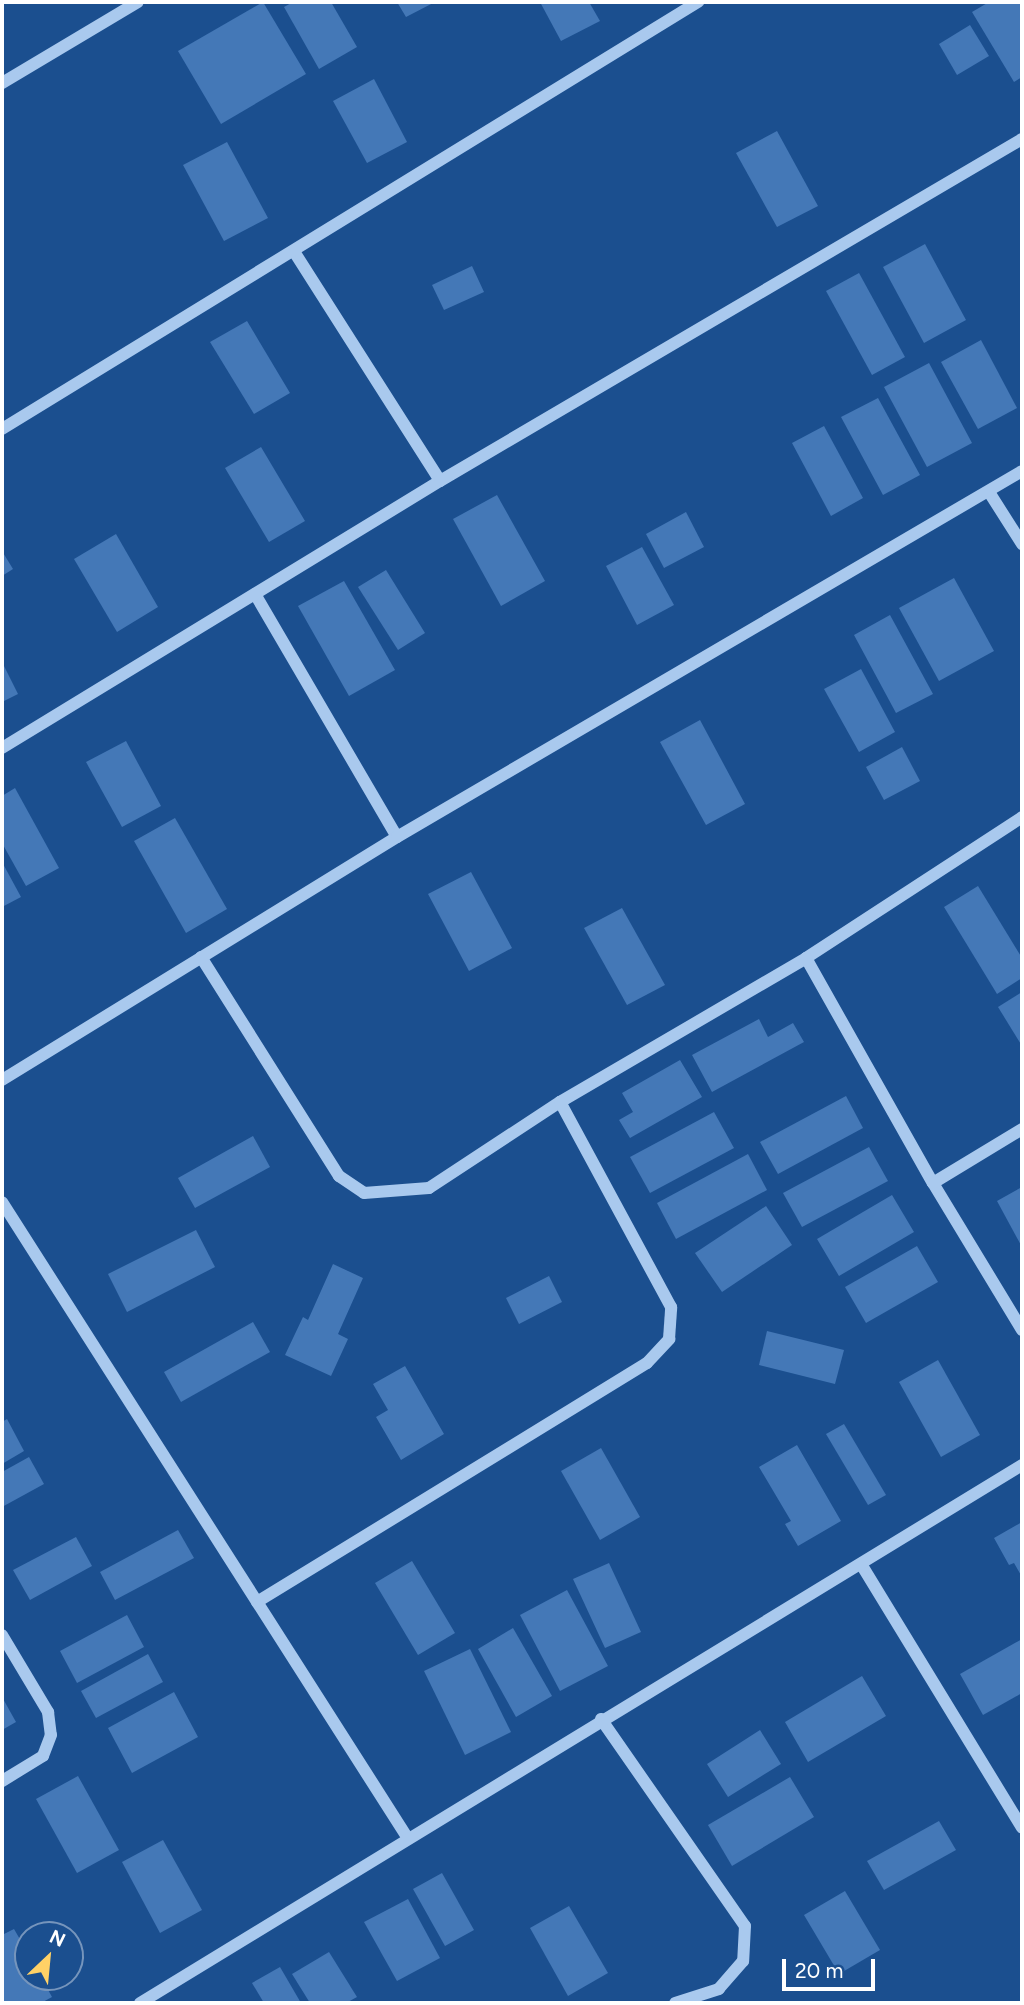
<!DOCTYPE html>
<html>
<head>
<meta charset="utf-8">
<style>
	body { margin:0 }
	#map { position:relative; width:1024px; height:2005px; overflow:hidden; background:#1b4f8f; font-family:Figtree,sans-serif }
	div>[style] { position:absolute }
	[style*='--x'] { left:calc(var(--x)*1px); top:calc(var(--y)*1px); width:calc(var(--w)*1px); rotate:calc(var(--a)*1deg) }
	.building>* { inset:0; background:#4478b7 }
	.minor>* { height:12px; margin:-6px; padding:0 6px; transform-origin:6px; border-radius:6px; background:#a9c9ee }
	span { translate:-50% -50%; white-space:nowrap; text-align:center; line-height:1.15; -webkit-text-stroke:6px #1b4f8f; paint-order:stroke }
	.frame { position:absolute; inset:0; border:4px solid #fff; pointer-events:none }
	.north { position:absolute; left:14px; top:1921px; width:70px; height:70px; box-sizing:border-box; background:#1b4f8f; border:2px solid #7695bc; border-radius:50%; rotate:26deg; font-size:19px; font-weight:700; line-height:28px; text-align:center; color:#fff }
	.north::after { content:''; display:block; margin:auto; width:24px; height:32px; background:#ffd166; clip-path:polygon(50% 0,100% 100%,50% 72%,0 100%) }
	.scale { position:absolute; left:782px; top:1959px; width:93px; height:32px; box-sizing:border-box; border:4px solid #fff; border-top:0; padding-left:9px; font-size:21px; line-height:24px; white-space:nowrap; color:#fff; -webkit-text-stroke:5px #1b4f8f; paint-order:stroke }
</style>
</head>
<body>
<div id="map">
	<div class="building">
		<i style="clip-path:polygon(263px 2px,306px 74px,221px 124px,178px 51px)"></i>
		<i style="clip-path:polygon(293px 2px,331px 2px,357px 47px,319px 69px,284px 7px)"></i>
		<i style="clip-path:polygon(397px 2px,435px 2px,406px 17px)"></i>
		<i style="clip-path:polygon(540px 2px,589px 2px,600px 21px,561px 41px)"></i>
		<i style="clip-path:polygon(989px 2px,1022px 2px,1022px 77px,1014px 82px,972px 12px)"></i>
		<i style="clip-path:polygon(970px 25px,989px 56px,957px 75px,939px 44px)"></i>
		<i style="clip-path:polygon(374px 79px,407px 142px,367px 163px,333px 101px)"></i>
		<i style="clip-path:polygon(777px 131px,818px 206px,777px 227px,736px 153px)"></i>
		<i style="clip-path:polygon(227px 142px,268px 218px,224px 241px,183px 165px)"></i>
		<i style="clip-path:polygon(925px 244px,966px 320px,924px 343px,883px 267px)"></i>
		<i style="clip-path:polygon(472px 266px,484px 292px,444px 310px,432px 285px)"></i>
		<i style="clip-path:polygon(859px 273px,905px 357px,872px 375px,826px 291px)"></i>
		<i style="clip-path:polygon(247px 321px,290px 393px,254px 414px,210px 342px)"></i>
		<i style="clip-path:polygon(981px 340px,1017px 408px,978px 429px,941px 362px)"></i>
		<i style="clip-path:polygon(929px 363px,972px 443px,927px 467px,884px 387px)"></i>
		<i style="clip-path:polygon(878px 398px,920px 475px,883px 495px,841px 417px)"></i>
		<i style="clip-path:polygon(824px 426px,863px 498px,831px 516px,792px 443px)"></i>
		<i style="clip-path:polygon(261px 447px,305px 521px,269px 542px,225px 468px)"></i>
		<i style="clip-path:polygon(497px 495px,545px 581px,501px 606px,453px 519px)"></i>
		<i style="clip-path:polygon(686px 512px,704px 547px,664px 568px,646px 534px)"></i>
		<i style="clip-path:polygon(116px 534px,158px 607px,117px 632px,74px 559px)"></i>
		<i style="clip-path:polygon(642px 547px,674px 605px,637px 625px,606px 566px)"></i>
		<i style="clip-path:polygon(2px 551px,13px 569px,2px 576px)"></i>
		<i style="clip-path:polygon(386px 570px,425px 633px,398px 650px,358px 587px)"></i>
		<i style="clip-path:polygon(954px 578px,994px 651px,939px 681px,899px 608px)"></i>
		<i style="clip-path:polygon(344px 581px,395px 670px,349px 696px,298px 606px)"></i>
		<i style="clip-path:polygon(890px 615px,933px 694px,896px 713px,854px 635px)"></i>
		<i style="clip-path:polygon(2px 662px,18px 694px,2px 702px)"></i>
		<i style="clip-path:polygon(861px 669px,895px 732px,859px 752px,824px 689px)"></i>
		<i style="clip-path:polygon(700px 720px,745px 804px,706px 825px,660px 742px)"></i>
		<i style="clip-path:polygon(126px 741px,161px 806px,122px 827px,86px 762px)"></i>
		<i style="clip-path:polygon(902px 747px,920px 781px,884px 800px,866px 767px)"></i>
		<i style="clip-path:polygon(15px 788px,59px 868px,26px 886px,2px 843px,2px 796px)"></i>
		<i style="clip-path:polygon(175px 818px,227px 909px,186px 933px,134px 841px)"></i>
		<i style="clip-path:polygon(2px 862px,21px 897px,2px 907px)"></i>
		<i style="clip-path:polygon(471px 872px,512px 948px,469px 971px,428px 894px)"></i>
		<i style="clip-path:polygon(978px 886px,1022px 958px,1022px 978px,997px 994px,944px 907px)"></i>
		<i style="clip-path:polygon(622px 908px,665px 985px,627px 1005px,584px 928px)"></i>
		<i style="clip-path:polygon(1022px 992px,1022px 1046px,998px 1007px)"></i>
		<i style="clip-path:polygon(759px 1019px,768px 1037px,793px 1023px,804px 1042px,712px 1092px,692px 1055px)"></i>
		<i style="clip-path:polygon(680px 1060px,702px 1097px,630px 1138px,619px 1120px,633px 1112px,622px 1093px)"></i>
		<i style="clip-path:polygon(846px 1096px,863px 1128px,778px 1174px,760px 1142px)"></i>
		<i style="clip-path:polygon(714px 1112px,734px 1148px,650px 1193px,630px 1157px)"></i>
		<i style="clip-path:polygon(253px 1136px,270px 1167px,195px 1208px,178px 1178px)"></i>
		<i style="clip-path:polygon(869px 1147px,888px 1181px,802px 1227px,783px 1193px)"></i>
		<i style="clip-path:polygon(748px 1154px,767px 1190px,676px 1239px,657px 1203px)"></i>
		<i style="clip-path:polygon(1022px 1187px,1022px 1247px,997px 1201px)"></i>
		<i style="clip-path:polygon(892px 1195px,914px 1232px,839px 1276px,817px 1239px)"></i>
		<i style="clip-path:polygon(766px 1206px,792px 1245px,722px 1292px,695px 1253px)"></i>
		<i style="clip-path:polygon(196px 1230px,215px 1267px,127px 1312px,108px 1274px)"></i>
		<i style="clip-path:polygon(917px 1246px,938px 1282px,866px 1323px,845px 1287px)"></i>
		<i style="clip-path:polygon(333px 1264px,363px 1278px,338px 1334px,348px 1339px,331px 1376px,285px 1355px,303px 1317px,308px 1320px)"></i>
		<i style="clip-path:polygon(549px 1276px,562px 1302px,519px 1324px,506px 1298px)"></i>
		<i style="clip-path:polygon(253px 1322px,270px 1352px,181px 1402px,164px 1372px)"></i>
		<i style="clip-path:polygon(767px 1331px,844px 1350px,835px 1384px,759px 1365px)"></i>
		<i style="clip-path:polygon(938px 1360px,980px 1435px,941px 1457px,899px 1382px)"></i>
		<i style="clip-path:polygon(405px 1366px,444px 1434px,401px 1460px,376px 1417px,388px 1410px,373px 1384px)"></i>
		<i style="clip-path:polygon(7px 1419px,24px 1451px,2px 1464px,2px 1422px)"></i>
		<i style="clip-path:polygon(844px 1424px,886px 1495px,868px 1505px,826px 1434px)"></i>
		<i style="clip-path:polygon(797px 1445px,841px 1521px,798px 1546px,785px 1524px,791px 1521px,759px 1467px)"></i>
		<i style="clip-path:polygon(601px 1448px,640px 1517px,600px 1540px,561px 1471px)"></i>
		<i style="clip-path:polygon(29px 1457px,44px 1484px,2px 1507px,2px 1472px)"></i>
		<i style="clip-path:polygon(1022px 1522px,1022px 1577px,1014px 1563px,1009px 1565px,994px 1538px)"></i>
		<i style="clip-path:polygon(178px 1530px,194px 1558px,115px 1600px,100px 1572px)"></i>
		<i style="clip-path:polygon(76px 1537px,92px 1566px,30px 1600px,13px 1570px)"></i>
		<i style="clip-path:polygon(412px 1561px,455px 1633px,418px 1655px,375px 1583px)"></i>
		<i style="clip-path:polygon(609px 1563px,641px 1632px,605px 1648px,573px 1579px)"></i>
		<i style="clip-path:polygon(567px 1590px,608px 1666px,560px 1691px,520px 1615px)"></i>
		<i style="clip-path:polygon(127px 1615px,144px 1647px,77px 1683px,60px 1651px)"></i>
		<i style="clip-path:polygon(513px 1628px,552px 1696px,516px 1717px,478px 1649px)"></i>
		<i style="clip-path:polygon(1022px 1639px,1022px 1693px,983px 1715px,960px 1674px)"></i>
		<i style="clip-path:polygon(470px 1649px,511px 1732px,465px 1755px,424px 1671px)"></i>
		<i style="clip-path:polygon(148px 1654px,163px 1682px,96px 1718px,81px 1691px)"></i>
		<i style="clip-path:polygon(862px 1676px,886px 1716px,808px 1762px,785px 1722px)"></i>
		<i style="clip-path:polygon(174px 1692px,198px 1737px,132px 1773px,108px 1728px)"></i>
		<i style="clip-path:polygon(2px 1697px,16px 1722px,2px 1730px)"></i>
		<i style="clip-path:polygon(760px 1730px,781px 1764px,728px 1797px,707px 1764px)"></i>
		<i style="clip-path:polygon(78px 1776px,119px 1850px,77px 1873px,36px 1799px)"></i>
		<i style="clip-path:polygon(790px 1777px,814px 1817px,732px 1866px,708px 1825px)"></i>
		<i style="clip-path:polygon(939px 1821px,956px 1850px,884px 1890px,867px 1861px)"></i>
		<i style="clip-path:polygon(163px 1840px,202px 1910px,160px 1933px,122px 1862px)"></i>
		<i style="clip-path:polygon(442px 1873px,474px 1930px,445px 1946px,413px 1889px)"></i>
		<i style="clip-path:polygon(845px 1891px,880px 1950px,839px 1974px,804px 1915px)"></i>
		<i style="clip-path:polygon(408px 1899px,440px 1958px,397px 1981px,364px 1922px)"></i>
		<i style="clip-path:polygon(569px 1906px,608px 1973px,568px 1996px,530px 1928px)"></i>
		<i style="clip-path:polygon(14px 1929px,28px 1953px,28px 1977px,41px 1977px,52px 1997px,41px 2003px,2px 2003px,2px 1935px)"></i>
		<i style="clip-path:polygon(329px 1952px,357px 1997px,346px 2003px,310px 2003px,292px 1974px)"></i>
		<i style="clip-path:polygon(280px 1967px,301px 2003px,264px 2003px,252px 1983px)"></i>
	</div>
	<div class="minor">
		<i style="--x:2;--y:83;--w:158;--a:-30.8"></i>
		<i style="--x:295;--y:253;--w:270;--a:57.5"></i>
		<i style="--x:2;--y:429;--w:817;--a:-31.53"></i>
		<i style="--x:989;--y:492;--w:62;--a:57.6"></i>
		<i style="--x:255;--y:594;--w:281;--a:59.7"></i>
		<i style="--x:2;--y:748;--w:513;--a:-31.37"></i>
		<i style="--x:440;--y:481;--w:675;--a:-30.44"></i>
		<i style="--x:201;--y:957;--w:259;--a:57.8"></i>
		<i style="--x:339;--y:1176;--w:30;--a:34"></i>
		<i style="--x:364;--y:1193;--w:65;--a:-4.4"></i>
		<i style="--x:429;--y:1188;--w:157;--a:-33.3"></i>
		<i style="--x:560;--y:1102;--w:285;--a:-30.3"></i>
		<i style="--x:806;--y:958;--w:258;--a:-33.1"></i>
		<i style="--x:806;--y:958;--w:258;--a:60.6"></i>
		<i style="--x:933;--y:1183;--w:172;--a:58.8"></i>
		<i style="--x:2;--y:1080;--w:464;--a:-31.6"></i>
		<i style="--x:397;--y:837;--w:724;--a:-30.35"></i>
		<i style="--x:933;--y:1183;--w:104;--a:-31.2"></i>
		<i style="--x:2;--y:1202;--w:753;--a:57.47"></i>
		<i style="--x:861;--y:1564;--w:309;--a:58.6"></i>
		<i style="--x:257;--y:1602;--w:457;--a:-31.5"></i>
		<i style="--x:647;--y:1363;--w:33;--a:-47"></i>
		<i style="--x:669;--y:1339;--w:32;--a:-86"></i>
		<i style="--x:671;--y:1307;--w:233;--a:-118.4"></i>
		<i style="--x:2;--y:1635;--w:90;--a:59.1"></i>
		<i style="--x:48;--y:1712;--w:23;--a:83"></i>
		<i style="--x:51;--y:1735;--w:22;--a:111"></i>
		<i style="--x:43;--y:1756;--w:48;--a:148.6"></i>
		<i style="--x:601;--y:1719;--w:252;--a:55.2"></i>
		<i style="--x:745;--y:1926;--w:35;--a:93"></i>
		<i style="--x:743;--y:1961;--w:37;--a:131"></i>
		<i style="--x:719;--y:1989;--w:46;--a:162.3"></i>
		<i style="--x:140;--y:2003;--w:1033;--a:-31.38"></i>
	</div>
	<div class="frame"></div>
	<div class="north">N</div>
	<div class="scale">20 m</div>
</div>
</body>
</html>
